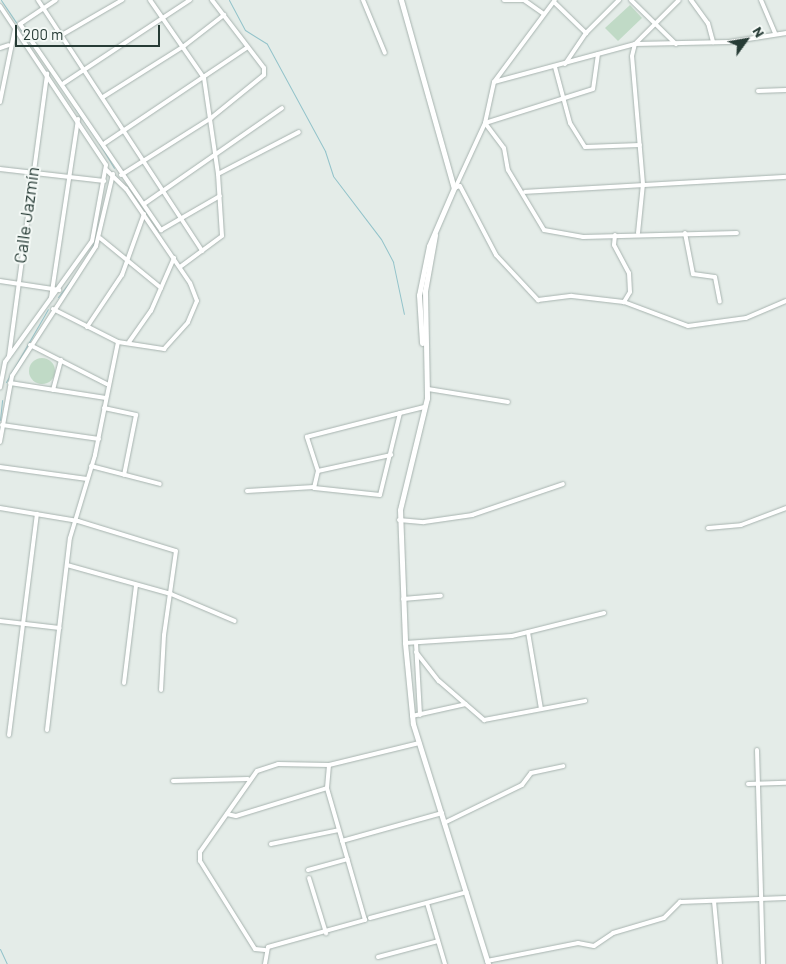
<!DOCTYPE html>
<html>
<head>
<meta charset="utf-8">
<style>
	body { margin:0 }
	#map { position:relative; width:786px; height:964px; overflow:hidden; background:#e4ece8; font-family:Barlow,sans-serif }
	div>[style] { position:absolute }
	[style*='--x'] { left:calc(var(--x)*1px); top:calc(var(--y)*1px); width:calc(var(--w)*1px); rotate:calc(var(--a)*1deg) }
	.green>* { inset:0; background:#c0dac6 }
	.round { border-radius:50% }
	.stream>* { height:1px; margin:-0.5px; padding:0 0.5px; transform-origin:0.5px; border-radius:0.5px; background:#93c3ca }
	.roads { filter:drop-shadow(0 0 1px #a7b3af) drop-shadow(0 0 1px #a7b3af) }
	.street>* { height:4px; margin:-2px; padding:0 2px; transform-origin:2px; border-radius:2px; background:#fff }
	.secondary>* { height:5px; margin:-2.5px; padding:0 2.5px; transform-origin:2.5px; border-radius:2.5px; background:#fff }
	span { translate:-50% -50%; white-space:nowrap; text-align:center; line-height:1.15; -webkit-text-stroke:4px #f4f9f6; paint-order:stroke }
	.street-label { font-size:18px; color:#263b35 }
	.north { position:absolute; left:721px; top:15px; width:50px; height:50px; -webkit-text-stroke:4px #f4f9f6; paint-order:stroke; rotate:58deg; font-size:14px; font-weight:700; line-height:20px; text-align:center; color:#263b35 }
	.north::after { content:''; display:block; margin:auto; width:18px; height:22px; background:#263b35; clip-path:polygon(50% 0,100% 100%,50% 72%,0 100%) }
	.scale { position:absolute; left:15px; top:25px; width:145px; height:22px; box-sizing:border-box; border:2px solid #263b35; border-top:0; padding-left:6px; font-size:15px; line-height:18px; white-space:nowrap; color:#263b35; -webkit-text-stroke:4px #f4f9f6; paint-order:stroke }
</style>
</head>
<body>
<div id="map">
	<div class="green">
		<i style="clip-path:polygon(630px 5px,642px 18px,618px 41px,605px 28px)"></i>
		<i class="round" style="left:29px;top:358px;width:26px;height:26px"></i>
	</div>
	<div class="stream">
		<i style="--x:1;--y:0;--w:27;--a:56"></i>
		<i style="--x:229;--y:0;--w:34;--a:62"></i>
		<i style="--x:245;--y:30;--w:26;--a:32"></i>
		<i style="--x:267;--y:44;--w:122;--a:61.5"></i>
		<i style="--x:325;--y:151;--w:26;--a:72"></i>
		<i style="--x:333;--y:176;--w:79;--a:52.7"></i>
		<i style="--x:381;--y:239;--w:26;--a:62"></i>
		<i style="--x:393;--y:262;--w:53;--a:78.1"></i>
		<i style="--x:20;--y:29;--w:18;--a:52"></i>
		<i style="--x:75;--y:108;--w:39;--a:55"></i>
		<i style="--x:99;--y:143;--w:29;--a:59"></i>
		<i style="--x:89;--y:254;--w:21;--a:-67"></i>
		<i style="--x:58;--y:297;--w:29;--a:-52"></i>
		<i style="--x:6;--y:382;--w:84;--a:-60.1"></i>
		<i style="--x:0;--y:420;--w:20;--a:-84"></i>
		<i style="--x:0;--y:949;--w:17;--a:65"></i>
	</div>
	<div class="roads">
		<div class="street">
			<i style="--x:38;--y:0;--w:300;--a:56.8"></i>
			<i style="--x:150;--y:0;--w:95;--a:55.3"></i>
			<i style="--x:204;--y:78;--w:97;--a:81.7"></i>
			<i style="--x:218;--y:174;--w:62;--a:86.3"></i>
			<i style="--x:222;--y:236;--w:52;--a:143.6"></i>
			<i style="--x:363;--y:0;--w:57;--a:67.5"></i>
			<i style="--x:504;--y:0;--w:20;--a:0"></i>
			<i style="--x:524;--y:0;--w:24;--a:35"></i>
			<i style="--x:631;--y:0;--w:63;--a:44.4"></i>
			<i style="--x:691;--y:0;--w:29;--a:54"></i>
			<i style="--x:708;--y:23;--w:20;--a:75"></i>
			<i style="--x:761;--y:0;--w:36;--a:67"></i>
			<i style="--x:554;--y:2;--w:45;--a:44.1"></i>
			<i style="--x:0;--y:6;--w:191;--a:56.3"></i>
			<i style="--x:106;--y:165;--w:77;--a:100.4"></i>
			<i style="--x:92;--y:241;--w:149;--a:125.7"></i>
			<i style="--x:5;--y:362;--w:26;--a:101"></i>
			<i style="--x:20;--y:24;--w:250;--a:55.6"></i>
			<i style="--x:161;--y:230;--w:68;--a:-30"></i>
			<i style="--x:20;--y:24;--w:43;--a:-33.7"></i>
			<i style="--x:60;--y:36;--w:72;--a:-30.1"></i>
			<i style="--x:0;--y:48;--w:9;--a:-18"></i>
			<i style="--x:598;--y:54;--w:35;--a:98"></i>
			<i style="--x:593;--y:89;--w:113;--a:162.5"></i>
			<i style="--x:485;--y:123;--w:31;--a:53"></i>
			<i style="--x:504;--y:148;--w:22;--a:80"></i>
			<i style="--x:508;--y:170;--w:70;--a:59"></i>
			<i style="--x:544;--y:230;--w:40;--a:10"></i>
			<i style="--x:583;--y:237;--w:154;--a:-1.5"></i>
			<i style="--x:565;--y:64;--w:37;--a:-56"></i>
			<i style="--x:586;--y:33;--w:47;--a:-45"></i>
			<i style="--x:555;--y:67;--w:58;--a:75"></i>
			<i style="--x:570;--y:123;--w:28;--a:58"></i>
			<i style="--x:585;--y:147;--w:55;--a:-2.1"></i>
			<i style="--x:494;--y:82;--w:102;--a:-53.4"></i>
			<i style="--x:64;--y:83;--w:151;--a:-33.4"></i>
			<i style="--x:758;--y:91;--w:28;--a:-2"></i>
			<i style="--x:103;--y:97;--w:96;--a:-32.2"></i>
			<i style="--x:184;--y:46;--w:51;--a:-37.8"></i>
			<i style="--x:0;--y:102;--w:75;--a:-78.4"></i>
			<i style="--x:105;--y:143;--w:172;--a:-33.9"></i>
			<i style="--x:0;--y:169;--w:105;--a:6.6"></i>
			<i style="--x:218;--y:174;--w:91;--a:-27.4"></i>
			<i style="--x:121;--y:175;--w:107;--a:-32.3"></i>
			<i style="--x:211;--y:118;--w:68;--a:-39.1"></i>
			<i style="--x:264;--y:75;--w:7;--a:-90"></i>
			<i style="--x:264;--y:68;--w:86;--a:-127.4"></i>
			<i style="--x:457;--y:184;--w:67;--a:-65.3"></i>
			<i style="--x:485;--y:123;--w:42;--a:-77.6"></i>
			<i style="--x:494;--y:82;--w:146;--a:-15.1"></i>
			<i style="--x:635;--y:44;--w:62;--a:-45"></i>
			<i style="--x:454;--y:188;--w:6;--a:-18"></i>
			<i style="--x:460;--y:186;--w:78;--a:62.4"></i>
			<i style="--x:496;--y:255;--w:62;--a:47"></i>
			<i style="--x:538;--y:300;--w:34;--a:-7"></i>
			<i style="--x:572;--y:296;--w:52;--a:6.6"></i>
			<i style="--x:624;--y:302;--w:68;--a:20.6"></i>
			<i style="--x:688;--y:326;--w:59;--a:-7.9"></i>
			<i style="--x:746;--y:318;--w:43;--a:-23"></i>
			<i style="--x:525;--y:192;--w:261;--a:-3.3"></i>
			<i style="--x:144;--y:204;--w:168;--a:-34.8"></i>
			<i style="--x:638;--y:233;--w:49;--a:-84.2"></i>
			<i style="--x:643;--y:184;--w:128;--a:-94.9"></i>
			<i style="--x:632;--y:56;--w:12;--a:-76"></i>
			<i style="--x:635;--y:44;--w:94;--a:-1.2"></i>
			<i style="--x:729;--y:42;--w:58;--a:-9"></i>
			<i style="--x:685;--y:233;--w:42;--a:79"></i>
			<i style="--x:693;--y:274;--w:22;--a:8"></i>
			<i style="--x:715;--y:277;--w:25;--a:79"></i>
			<i style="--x:615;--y:235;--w:10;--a:96"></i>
			<i style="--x:614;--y:245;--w:32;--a:62"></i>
			<i style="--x:629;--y:273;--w:19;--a:87"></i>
			<i style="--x:630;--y:292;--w:12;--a:121"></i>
			<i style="--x:100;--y:238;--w:79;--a:39.3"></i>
			<i style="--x:0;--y:281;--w:60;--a:8.7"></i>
			<i style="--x:51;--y:298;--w:181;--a:-81.4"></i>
			<i style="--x:53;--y:309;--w:73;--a:26.9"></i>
			<i style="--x:118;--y:342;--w:47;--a:8.7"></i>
			<i style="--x:164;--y:349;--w:36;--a:-48"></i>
			<i style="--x:188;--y:322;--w:23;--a:-67"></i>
			<i style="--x:197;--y:301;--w:19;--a:-111"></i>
			<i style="--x:190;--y:283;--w:114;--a:-124.2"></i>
			<i style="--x:126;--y:189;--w:28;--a:-136"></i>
			<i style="--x:87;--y:327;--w:63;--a:-56.1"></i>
			<i style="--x:122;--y:275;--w:65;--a:-70.2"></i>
			<i style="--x:129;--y:342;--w:38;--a:-55"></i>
			<i style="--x:151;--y:311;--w:58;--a:-66.5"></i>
			<i style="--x:30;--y:345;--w:86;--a:26.9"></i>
			<i style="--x:9;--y:356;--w:285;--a:-82.3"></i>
			<i style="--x:10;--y:383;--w:97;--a:8.9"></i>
			<i style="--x:428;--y:389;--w:81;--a:9.2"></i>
			<i style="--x:53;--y:390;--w:31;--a:-75"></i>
			<i style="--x:104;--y:408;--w:33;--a:12"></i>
			<i style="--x:136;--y:415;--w:61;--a:101.3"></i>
			<i style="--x:400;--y:413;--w:84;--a:103.7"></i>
			<i style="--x:380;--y:495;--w:66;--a:-173.9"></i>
			<i style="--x:314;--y:488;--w:17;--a:-77"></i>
			<i style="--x:318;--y:471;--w:36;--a:-108"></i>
			<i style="--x:307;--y:437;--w:3;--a:-18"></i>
			<i style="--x:310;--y:436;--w:93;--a:-14.3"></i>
			<i style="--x:400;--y:413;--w:25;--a:-14"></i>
			<i style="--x:2;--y:425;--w:98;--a:8.2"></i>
			<i style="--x:0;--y:442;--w:67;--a:-79.7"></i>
			<i style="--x:12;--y:376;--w:155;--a:-57.1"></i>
			<i style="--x:96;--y:246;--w:74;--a:-76.7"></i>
			<i style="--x:91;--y:466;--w:71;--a:14.6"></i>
			<i style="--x:0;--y:467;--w:88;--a:7.9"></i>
			<i style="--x:318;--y:471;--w:75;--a:-12.4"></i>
			<i style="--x:247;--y:491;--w:67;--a:-3.4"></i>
			<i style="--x:0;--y:508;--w:79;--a:9.5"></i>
			<i style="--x:78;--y:521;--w:102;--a:17"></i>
			<i style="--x:176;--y:551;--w:85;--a:98.1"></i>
			<i style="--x:164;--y:635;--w:55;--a:93.1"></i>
			<i style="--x:399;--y:520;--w:25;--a:5"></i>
			<i style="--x:424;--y:522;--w:49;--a:-8.3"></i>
			<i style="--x:472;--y:515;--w:96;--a:-18.8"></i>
			<i style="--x:708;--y:528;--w:33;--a:-5"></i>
			<i style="--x:741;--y:525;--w:48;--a:-20.7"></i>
			<i style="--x:67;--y:565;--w:108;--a:15.6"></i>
			<i style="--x:171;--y:594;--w:69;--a:22.9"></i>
			<i style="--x:403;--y:599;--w:38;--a:-5"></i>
			<i style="--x:0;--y:621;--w:60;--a:6.7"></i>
			<i style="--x:528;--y:632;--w:78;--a:80.4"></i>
			<i style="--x:405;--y:643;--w:107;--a:-3.7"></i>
			<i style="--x:512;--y:636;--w:95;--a:-14"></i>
			<i style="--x:416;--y:643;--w:72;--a:86.8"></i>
			<i style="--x:416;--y:652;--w:37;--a:52"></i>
			<i style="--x:439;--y:681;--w:60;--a:40.9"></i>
			<i style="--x:484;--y:720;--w:103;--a:-10.7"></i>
			<i style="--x:124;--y:683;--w:99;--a:-83"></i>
			<i style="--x:412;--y:716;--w:55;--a:-12.5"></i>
			<i style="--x:47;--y:730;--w:193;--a:-83.2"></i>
			<i style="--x:70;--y:538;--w:87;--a:-73.2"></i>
			<i style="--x:95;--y:455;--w:115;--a:-78.5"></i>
			<i style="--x:9;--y:735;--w:223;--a:-82.8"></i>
			<i style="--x:757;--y:750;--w:214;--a:88.4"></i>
			<i style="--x:173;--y:781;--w:75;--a:-1.5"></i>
			<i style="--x:748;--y:784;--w:38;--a:-2"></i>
			<i style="--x:227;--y:814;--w:9;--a:13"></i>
			<i style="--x:236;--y:816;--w:95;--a:-17.1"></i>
			<i style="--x:444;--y:823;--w:87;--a:-26"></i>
			<i style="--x:522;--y:785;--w:15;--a:-53"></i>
			<i style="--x:531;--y:773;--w:33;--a:-12"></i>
			<i style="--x:342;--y:841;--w:104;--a:-15.6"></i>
			<i style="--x:271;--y:844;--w:69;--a:-11.6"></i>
			<i style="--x:308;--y:870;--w:41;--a:-15.4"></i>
			<i style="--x:309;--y:878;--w:58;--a:72.8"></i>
			<i style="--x:714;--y:901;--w:63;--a:84.6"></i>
			<i style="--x:427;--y:903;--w:64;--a:73.6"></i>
			<i style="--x:370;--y:918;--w:100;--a:-15"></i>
			<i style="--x:265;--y:950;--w:10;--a:-174"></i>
			<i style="--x:255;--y:949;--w:104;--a:-122"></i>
			<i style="--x:200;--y:861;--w:9;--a:-90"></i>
			<i style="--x:200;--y:852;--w:99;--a:-54.9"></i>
			<i style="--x:257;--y:771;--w:22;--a:-18"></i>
			<i style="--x:278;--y:764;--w:51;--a:1.1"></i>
			<i style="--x:378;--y:957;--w:62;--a:-14.9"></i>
			<i style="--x:487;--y:961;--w:93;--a:-11.2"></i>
			<i style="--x:578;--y:943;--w:16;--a:11"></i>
			<i style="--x:594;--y:946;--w:23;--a:-34"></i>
			<i style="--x:613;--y:933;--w:53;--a:-16.4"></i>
			<i style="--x:664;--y:918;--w:23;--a:-45"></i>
			<i style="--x:680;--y:902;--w:106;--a:-2.2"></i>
			<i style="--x:265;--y:964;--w:17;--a:-80"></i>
			<i style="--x:268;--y:947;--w:101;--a:-15.6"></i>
			<i style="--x:365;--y:920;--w:137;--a:-106.1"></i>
			<i style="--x:327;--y:788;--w:23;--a:-85"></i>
			<i style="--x:329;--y:765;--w:93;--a:-13.7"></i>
		</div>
		<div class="secondary">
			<i style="--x:401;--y:0;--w:195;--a:74.3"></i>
			<i style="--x:454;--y:188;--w:63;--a:113.3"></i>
			<i style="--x:429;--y:246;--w:50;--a:101.5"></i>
			<i style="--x:419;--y:295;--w:48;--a:86.4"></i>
			<i style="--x:435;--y:235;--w:57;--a:100.1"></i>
			<i style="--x:425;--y:291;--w:107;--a:88.9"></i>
			<i style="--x:427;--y:398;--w:115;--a:103.6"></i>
			<i style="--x:400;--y:510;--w:133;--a:87.8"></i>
			<i style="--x:405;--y:643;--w:81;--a:84.4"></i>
			<i style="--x:413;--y:724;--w:251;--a:72.6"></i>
		</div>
	</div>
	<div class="street-label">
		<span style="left:26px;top:215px;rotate:-82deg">Calle Jazmín</span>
	</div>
	<div class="north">N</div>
	<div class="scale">200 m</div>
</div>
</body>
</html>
